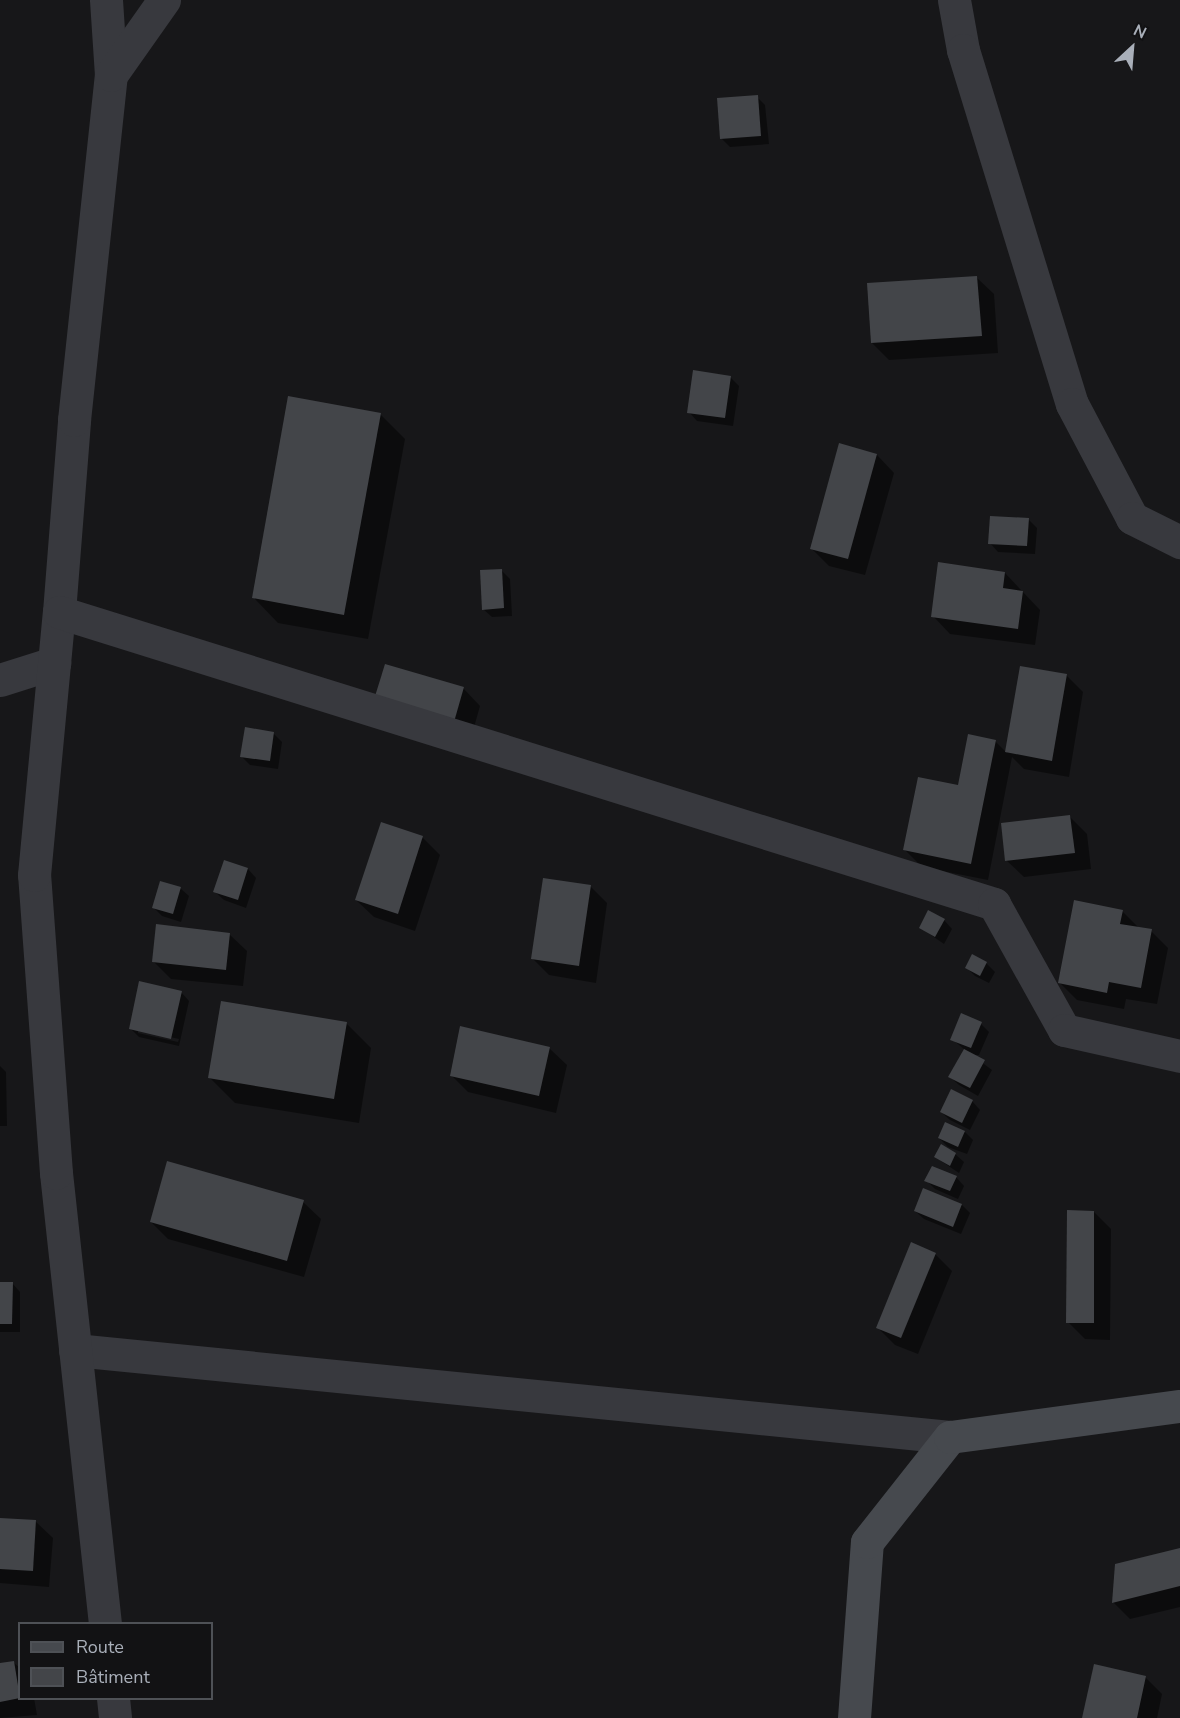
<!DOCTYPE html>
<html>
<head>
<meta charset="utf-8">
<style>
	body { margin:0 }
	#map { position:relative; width:1180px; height:1718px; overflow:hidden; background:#171719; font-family:"Nunito Sans",sans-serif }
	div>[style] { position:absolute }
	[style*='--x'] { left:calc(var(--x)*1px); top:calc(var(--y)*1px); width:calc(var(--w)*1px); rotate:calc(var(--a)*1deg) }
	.shadow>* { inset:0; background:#0007 }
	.building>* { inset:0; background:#434549 }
	.street>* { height:33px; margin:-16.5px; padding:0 16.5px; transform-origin:16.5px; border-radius:16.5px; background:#38393e }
	.secondary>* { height:33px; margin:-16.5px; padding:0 16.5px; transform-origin:16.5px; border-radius:16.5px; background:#46494e }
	span { translate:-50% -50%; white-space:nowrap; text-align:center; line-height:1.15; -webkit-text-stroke:6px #121214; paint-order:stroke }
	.legend { position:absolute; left:18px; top:1622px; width:195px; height:78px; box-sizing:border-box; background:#121214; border:2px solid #4e5156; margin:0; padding:8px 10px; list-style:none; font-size:18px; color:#a9afb9 }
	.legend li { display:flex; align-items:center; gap:12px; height:30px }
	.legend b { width:30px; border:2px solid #4e5156 }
	.north { position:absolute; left:1102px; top:18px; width:60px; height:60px; -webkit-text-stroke:4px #121214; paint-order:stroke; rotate:26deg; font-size:16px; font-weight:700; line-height:24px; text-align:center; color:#a9afb9 }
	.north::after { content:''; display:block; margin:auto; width:21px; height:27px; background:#a9afb9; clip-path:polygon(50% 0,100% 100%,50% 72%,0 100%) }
</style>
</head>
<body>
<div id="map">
	<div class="shadow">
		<i style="clip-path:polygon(757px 97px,765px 105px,769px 144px,730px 147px,722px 139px)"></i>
		<i style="clip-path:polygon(976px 277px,994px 294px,998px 353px,889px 360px,872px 343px)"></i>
		<i style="clip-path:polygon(730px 377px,739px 386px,733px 426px,697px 421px,689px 412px)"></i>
		<i style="clip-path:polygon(380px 414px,405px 439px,368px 639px,278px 623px,254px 598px)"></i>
		<i style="clip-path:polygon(841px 445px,877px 455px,894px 473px,865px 575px,829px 566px,812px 549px)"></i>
		<i style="clip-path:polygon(1028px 519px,1037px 528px,1035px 554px,998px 552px,990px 543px)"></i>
		<i style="clip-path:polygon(502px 571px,510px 579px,512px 616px,492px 617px,483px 609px)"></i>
		<i style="clip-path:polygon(1005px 573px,1040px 610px,1035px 645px,950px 634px,933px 616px)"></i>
		<i style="clip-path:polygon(1022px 667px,1066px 675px,1083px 692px,1069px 777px,1024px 769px,1012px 757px,988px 880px,922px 867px,905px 850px,995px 741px,1007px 753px)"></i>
		<i style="clip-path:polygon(463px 688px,480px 706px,469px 745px,391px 722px)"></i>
		<i style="clip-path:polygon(273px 733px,282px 742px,278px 769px,250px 765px,242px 757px)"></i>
		<i style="clip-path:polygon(1070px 817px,1087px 834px,1091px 869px,1024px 877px,1006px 860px)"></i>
		<i style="clip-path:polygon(382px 824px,423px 838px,440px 855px,415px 931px,374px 917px,356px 900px)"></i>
		<i style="clip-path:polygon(248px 869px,256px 878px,246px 908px,224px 900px,215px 892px)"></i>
		<i style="clip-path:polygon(590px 886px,607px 903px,596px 983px,549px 975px,532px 958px)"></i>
		<i style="clip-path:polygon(180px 888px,189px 896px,181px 922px,162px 916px,154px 908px)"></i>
		<i style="clip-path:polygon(1122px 911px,1140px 929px,1151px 931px,1168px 948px,1157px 1004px,1126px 999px,1124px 1009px,1077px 1000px,1060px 983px)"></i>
		<i style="clip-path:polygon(944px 920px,952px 929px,944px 944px,921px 928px)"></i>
		<i style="clip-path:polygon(229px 934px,247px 951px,243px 986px,171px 979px,153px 961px)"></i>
		<i style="clip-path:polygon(986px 963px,995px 972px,989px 983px,975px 976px,967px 968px)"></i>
		<i style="clip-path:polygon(evenodd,181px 992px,189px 1001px,179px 1046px,139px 1037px,131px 1029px,181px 992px,138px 1030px,179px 1039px,178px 1042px,138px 1033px,138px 1030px)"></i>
		<i style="clip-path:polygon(346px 1023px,371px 1048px,359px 1123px,235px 1103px,210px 1078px)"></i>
		<i style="clip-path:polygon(981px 1024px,989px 1032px,979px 1055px,972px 1055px,992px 1070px,978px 1096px,959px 1085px,950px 1077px,965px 1050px,952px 1039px)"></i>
		<i style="clip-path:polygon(549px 1048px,567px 1065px,556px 1113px,468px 1092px,451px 1075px)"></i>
		<i style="clip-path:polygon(0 1066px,6px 1072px,7px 1126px,0 1126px)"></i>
		<i style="clip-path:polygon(972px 1101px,980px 1110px,970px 1130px,950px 1120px,941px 1112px)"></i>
		<i style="clip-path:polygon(965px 1132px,973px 1140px,967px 1154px,948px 1147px,939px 1138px)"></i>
		<i style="clip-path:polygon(955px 1154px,964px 1162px,959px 1173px,935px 1157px)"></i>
		<i style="clip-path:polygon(956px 1177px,964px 1186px,958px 1199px,935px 1189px,926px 1180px)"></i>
		<i style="clip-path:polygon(303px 1202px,321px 1219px,304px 1277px,168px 1239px,151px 1222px)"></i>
		<i style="clip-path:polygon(962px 1205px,970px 1213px,961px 1234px,924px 1219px,915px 1211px)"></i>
		<i style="clip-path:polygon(1094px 1212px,1111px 1229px,1110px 1340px,1085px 1339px,1068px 1322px)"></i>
		<i style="clip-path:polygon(935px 1254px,952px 1271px,918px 1354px,895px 1345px,878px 1328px)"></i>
		<i style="clip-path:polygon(0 1283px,12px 1283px,20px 1292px,20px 1332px,0 1332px)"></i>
		<i style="clip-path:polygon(0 1519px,35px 1521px,53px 1538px,49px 1587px,0 1583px)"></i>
		<i style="clip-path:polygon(1180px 1550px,1180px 1607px,1130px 1619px,1113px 1602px)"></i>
		<i style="clip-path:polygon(13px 1662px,20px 1668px,20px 1698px,34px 1698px,37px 1715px,0 1718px,0 1665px)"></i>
		<i style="clip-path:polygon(1145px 1677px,1162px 1694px,1157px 1718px,1083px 1718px)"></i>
	</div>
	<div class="building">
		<i style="clip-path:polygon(758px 95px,761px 136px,720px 139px,717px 98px)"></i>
		<i style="clip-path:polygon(977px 276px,982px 336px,871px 343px,867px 283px)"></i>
		<i style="clip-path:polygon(693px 370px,731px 376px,725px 418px,687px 413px)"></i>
		<i style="clip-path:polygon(288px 396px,381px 413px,344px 615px,252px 598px)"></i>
		<i style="clip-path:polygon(839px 443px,877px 454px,848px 559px,810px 549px)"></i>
		<i style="clip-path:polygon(990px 516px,1029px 518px,1027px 546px,988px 544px)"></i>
		<i style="clip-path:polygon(938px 562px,1005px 572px,1003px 588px,1023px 591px,1018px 629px,931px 617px)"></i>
		<i style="clip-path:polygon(502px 569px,504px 608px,482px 610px,480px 570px)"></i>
		<i style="clip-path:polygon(385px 664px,464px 687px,452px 729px,372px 706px)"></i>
		<i style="clip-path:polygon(1020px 666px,1067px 674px,1052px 761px,1005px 752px)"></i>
		<i style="clip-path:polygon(245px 727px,274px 732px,270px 761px,240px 757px)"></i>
		<i style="clip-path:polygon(968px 734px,996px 740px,971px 864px,903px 850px,918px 777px,958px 785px)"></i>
		<i style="clip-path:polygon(1070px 815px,1075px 853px,1005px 861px,1001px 823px)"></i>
		<i style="clip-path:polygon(381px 822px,423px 836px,398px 914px,355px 900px)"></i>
		<i style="clip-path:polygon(224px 860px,248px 868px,238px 900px,213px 892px)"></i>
		<i style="clip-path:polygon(543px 878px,591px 885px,579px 966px,531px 959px)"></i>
		<i style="clip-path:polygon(160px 881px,181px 887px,173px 914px,152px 908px)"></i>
		<i style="clip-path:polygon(1074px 900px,1123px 910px,1120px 924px,1152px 929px,1141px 988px,1109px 982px,1107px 993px,1058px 983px)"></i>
		<i style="clip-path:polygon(928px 910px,945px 919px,935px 937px,919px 928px)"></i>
		<i style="clip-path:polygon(156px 924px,230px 933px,226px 970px,152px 962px)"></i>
		<i style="clip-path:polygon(972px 954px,987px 962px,980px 976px,965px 968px)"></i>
		<i style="clip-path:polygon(139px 981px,182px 991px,171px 1039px,129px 1029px)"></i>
		<i style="clip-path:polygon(221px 1001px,347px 1022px,334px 1099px,208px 1078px)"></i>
		<i style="clip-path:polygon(961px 1013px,982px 1022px,971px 1048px,950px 1040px)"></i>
		<i style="clip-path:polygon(460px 1026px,550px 1047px,539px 1096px,450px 1076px)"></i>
		<i style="clip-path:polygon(964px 1049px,985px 1060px,970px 1088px,948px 1077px)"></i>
		<i style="clip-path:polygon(951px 1089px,973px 1100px,962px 1123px,940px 1112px)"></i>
		<i style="clip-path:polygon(945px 1122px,965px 1131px,958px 1147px,938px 1138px)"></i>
		<i style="clip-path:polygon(941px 1144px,956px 1153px,950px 1166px,934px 1157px)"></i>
		<i style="clip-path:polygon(167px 1161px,304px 1200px,287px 1261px,150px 1222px)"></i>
		<i style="clip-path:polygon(932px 1166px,957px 1176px,950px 1191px,924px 1181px)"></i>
		<i style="clip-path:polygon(923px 1188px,962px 1204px,953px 1227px,914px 1211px)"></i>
		<i style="clip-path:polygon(1067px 1210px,1094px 1211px,1094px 1323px,1066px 1323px)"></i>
		<i style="clip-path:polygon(911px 1242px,936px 1253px,901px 1338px,876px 1328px)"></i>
		<i style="clip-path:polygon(0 1282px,13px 1282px,12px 1324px,0 1324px)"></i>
		<i style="clip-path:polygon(0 1518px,36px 1520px,33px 1571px,0 1569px)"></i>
		<i style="clip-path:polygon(1180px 1548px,1180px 1586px,1112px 1603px,1115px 1564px)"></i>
		<i style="clip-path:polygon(14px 1661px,20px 1698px,0 1702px,0 1663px)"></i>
		<i style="clip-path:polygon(1094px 1664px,1146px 1676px,1137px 1718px,1082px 1718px)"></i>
	</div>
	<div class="street">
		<i style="--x:106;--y:0;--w:75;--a:86.2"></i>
		<i style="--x:954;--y:0;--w:51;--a:79.8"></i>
		<i style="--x:963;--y:50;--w:370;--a:72.9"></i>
		<i style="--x:1072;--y:404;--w:129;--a:62.2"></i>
		<i style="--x:1132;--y:518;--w:54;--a:26.6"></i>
		<i style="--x:59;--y:612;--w:193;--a:-85.5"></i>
		<i style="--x:74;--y:420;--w:347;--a:-83.9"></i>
		<i style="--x:111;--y:75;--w:92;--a:-54.8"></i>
		<i style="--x:0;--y:680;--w:57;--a:-17.5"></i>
		<i style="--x:75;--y:1350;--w:879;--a:5.68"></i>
		<i style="--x:105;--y:1624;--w:454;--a:-96.2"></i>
		<i style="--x:56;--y:1173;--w:299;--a:-94.2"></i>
		<i style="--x:34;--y:875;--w:264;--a:-84.6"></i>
		<i style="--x:59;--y:612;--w:980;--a:17.34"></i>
		<i style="--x:994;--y:904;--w:144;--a:60.9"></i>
		<i style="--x:1064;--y:1030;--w:119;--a:12.6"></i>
		<i style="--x:113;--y:1698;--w:20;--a:84"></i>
	</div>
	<div class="secondary">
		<i style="--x:854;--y:1718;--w:176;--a:-85.8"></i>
		<i style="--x:867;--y:1542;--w:134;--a:-51.7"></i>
		<i style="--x:950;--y:1437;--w:232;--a:-7.7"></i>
	</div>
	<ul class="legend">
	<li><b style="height:8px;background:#46494e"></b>Route</li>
	<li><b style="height:16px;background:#434549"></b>Bâtiment</li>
	</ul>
	<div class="north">N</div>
</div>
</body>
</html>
